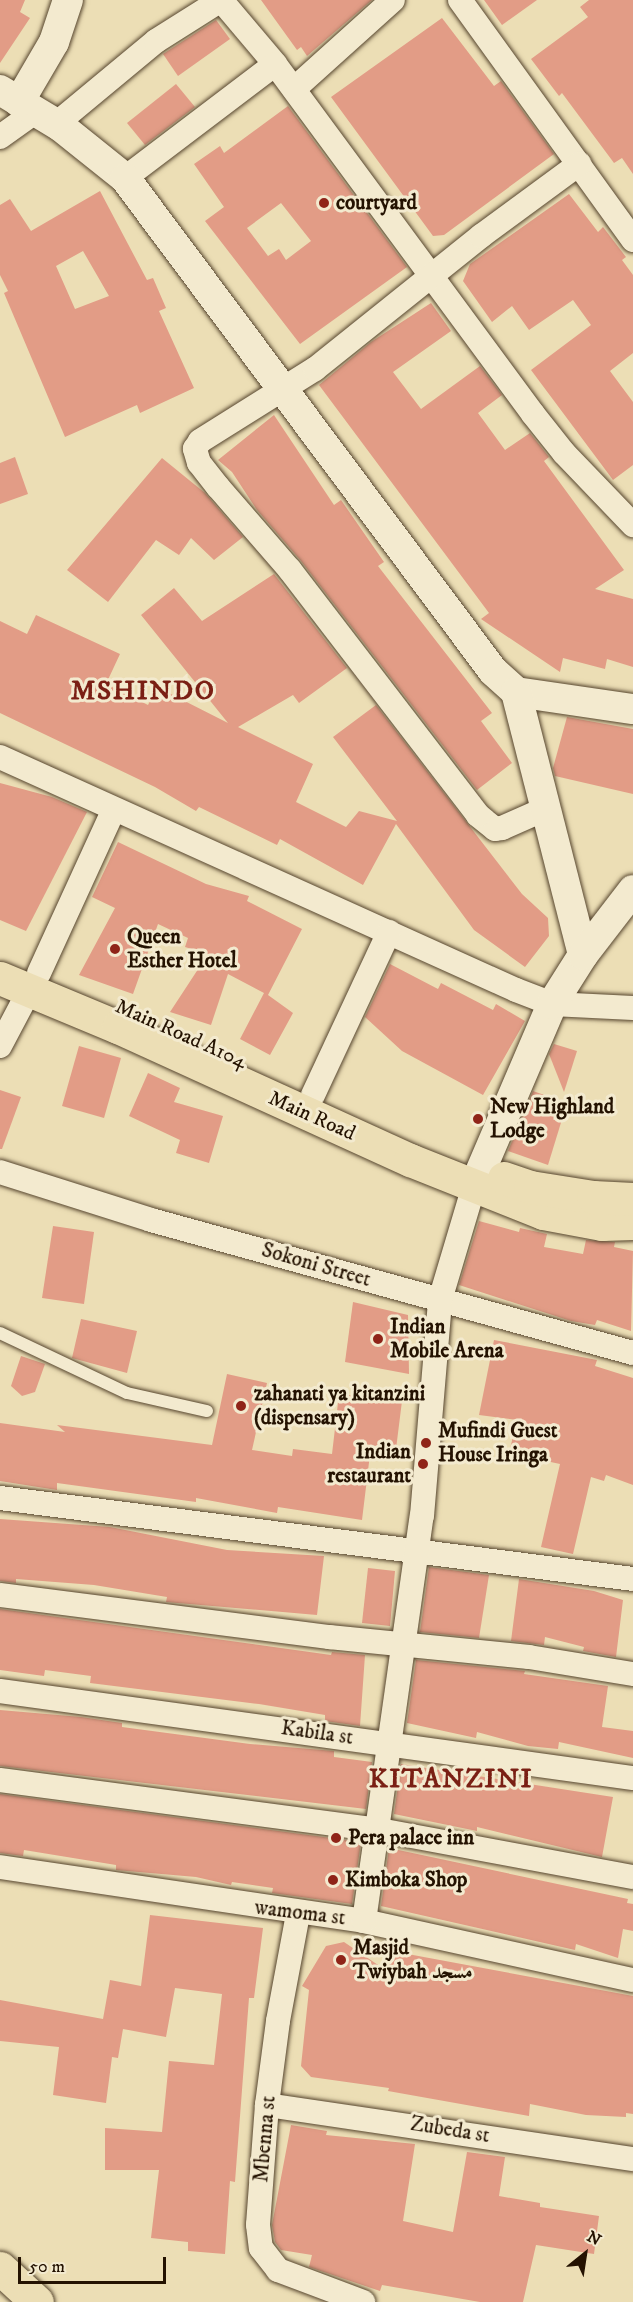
<!DOCTYPE html>
<html>
<head>
<meta charset="utf-8">
<style>
	body { margin:0 }
	#map { position:relative; width:633px; height:2302px; overflow:hidden; background:#ecdeb5; font-family:"IM FELL DW Pica",Amiri,serif }
	div>[style] { position:absolute }
	[style*='--x'] { left:calc(var(--x)*1px); top:calc(var(--y)*1px); width:calc(var(--w)*1px); rotate:calc(var(--a)*1deg) }
	.building>* { inset:0; background:#e29c86 }
	.roads { filter:drop-shadow(0 0 2px #56452e) drop-shadow(0 0 2px #56452e) }
	.service>* { height:12px; margin:-6px; padding:0 6px; transform-origin:6px; border-radius:6px; background:#f3eacf }
	.minor>* { height:24px; margin:-12px; padding:0 12px; transform-origin:12px; border-radius:12px; background:#f3eacf }
	.tertiary>* { height:30px; margin:-15px; padding:0 15px; transform-origin:15px; border-radius:15px; background:#f3eacf }
	.trunk>* { height:33px; margin:-16.5px; padding:0 16.5px; transform-origin:16.5px; border-radius:16.5px; background:#ecdeb5 }
	.dots>* { width:16px; height:16px; translate:-50% -50%; box-sizing:border-box; border:3px solid #f3eacf; border-radius:50% }
	span { translate:-50% -50%; white-space:nowrap; text-align:center; line-height:1.15; -webkit-text-stroke:6px #f3eacf; paint-order:stroke }
	.poi-label { font-size:21px; color:#241201; font-weight:700 }
	.left { translate:0 -50%; text-align:left }
	.right { translate:-100% -50%; text-align:right }
	.street-label { font-size:21px; color:#241201 }
	.district-label { font-size:27px; color:#7a1f14; font-weight:700; letter-spacing:1.5px }
	.north { position:absolute; left:555px; top:2224px; width:60px; height:60px; -webkit-text-stroke:4px #f3eacf; paint-order:stroke; rotate:30deg; font-size:16px; font-weight:700; line-height:24px; text-align:center; color:#241201 }
	.north::after { content:''; display:block; margin:auto; width:21px; height:27px; background:#241201; clip-path:polygon(50% 0,100% 100%,50% 72%,0 100%) }
	.scale { position:absolute; left:18px; top:2257px; width:148px; height:27px; box-sizing:border-box; border:3px solid #241201; border-top:0; padding-left:8px; font-size:18px; line-height:21px; white-space:nowrap; color:#241201; -webkit-text-stroke:4px #f3eacf; paint-order:stroke }
</style>
</head>
<body>
<div id="map">
	<div class="building">
		<i style="clip-path:polygon(0 0,25px 0,20px 12px,30px 18px,0 63px)"></i>
		<i style="clip-path:polygon(261px 0,372px 0,307px 56px,301px 47px,297px 50px)"></i>
		<i style="clip-path:polygon(484px 0,537px 0,502px 25px)"></i>
		<i style="clip-path:polygon(589px 0,633px 0,633px 174px,622px 158px,614px 163px,562px 93px,559px 96px,531px 59px,588px 17px,580px 7px)"></i>
		<i style="clip-path:polygon(442px 18px,494px 86px,501px 81px,554px 154px,444px 235px,433px 236px,331px 97px)"></i>
		<i style="clip-path:polygon(216px 20px,230px 39px,178px 76px,163px 54px)"></i>
		<i style="clip-path:polygon(176px 84px,195px 107px,145px 145px,127px 123px)"></i>
		<i style="clip-path:polygon(evenodd,288px 106px,407px 267px,300px 344px,205px 221px,224px 207px,194px 164px,220px 146px,224px 153px,288px 106px,281px 203px,311px 241px,286px 260px,279px 249px,268px 256px,247px 228px,281px 203px)"></i>
		<i style="clip-path:polygon(evenodd,100px 191px,147px 280px,153px 278px,166px 308px,159px 311px,194px 388px,140px 413px,137px 405px,65px 437px,4px 293px,8px 291px,0 275px,0 205px,10px 199px,31px 231px,100px 191px,83px 251px,109px 296px,75px 309px,56px 266px,83px 251px)"></i>
		<i style="clip-path:polygon(569px 194px,598px 232px,603px 227px,626px 257px,622px 260px,633px 275px,633px 353px,610px 371px,633px 402px,633px 465px,613px 480px,531px 370px,591px 325px,573px 300px,529px 330px,512px 306px,492px 322px,463px 281px,470px 264px)"></i>
		<i style="clip-path:polygon(431px 303px,451px 331px,393px 372px,421px 409px,480px 366px,502px 395px,478px 413px,505px 450px,530px 433px,549px 457px,544px 461px,624px 570px,595px 589px,633px 599px,633px 667px,607px 659px,605px 669px,563px 658px,560px 672px,481px 619px,489px 613px,319px 385px,371px 342px)"></i>
		<i style="clip-path:polygon(274px 415px,334px 505px,341px 500px,384px 562px,378px 566px,492px 713px,481px 721px,512px 763px,477px 790px,301px 561px,257px 510px,232px 472px,218px 460px)"></i>
		<i style="clip-path:polygon(15px 457px,28px 494px,0 504px,0 463px)"></i>
		<i style="clip-path:polygon(162px 458px,205px 493px,243px 537px,214px 560px,191px 538px,179px 555px,156px 540px,108px 602px,67px 570px)"></i>
		<i style="clip-path:polygon(274px 574px,347px 668px,299px 703px,293px 695px,238px 727px,313px 764px,296px 802px,346px 827px,359px 811px,397px 821px,333px 737px,376px 705px,522px 894px,548px 918px,549px 936px,525px 967px,474px 930px,396px 824px,363px 885px,280px 839px,277px 845px,199px 807px,196px 811px,155px 787px,0 713px,0 621px,27px 634px,36px 615px,120px 654px,106px 684px,148px 705px,157px 687px,228px 723px,141px 615px,174px 588px,202px 621px)"></i>
		<i style="clip-path:polygon(567px 717px,633px 729px,633px 794px,555px 776px,553px 768px)"></i>
		<i style="clip-path:polygon(0 783px,52px 797px,87px 812px,26px 931px,0 920px)"></i>
		<i style="clip-path:polygon(118px 842px,206px 884px,249px 896px,247px 901px,302px 929px,268px 995px,293px 1013px,270px 1055px,240px 1039px,264px 993px,228px 974px,211px 1025px,170px 1012px,208px 954px,185px 947px,188px 938px,158px 924px,133px 994px,79px 975px,115px 908px,92px 897px)"></i>
		<i style="clip-path:polygon(390px 964px,438px 989px,441px 983px,493px 1010px,496px 1004px,525px 1021px,483px 1095px,402px 1051px,365px 1017px)"></i>
		<i style="clip-path:polygon(554px 1044px,577px 1051px,564px 1092px,549px 1054px)"></i>
		<i style="clip-path:polygon(79px 1046px,121px 1058px,104px 1118px,62px 1106px)"></i>
		<i style="clip-path:polygon(148px 1073px,180px 1088px,174px 1102px,223px 1116px,209px 1163px,176px 1153px,180px 1140px,129px 1116px)"></i>
		<i style="clip-path:polygon(0 1090px,21px 1097px,2px 1149px,0 1149px)"></i>
		<i style="clip-path:polygon(533px 1091px,567px 1103px,548px 1165px,508px 1151px)"></i>
		<i style="clip-path:polygon(479px 1221px,519px 1232px,520px 1228px,547px 1234px,544px 1247px,583px 1254px,586px 1240px,615px 1242px,614px 1247px,633px 1251px,631px 1331px,597px 1320px,595px 1325px,571px 1321px,459px 1285px)"></i>
		<i style="clip-path:polygon(53px 1226px,94px 1232px,84px 1304px,42px 1298px)"></i>
		<i style="clip-path:polygon(353px 1302px,408px 1315px,409px 1374px,345px 1362px)"></i>
		<i style="clip-path:polygon(81px 1319px,137px 1331px,127px 1373px,72px 1358px)"></i>
		<i style="clip-path:polygon(494px 1340px,597px 1360px,595px 1366px,633px 1378px,633px 1485px,606px 1475px,604px 1481px,591px 1477px,573px 1554px,541px 1547px,560px 1464px,509px 1453px,517px 1420px,479px 1415px)"></i>
		<i style="clip-path:polygon(21px 1356px,45px 1364px,35px 1392px,22px 1396px,11px 1386px)"></i>
		<i style="clip-path:polygon(227px 1374px,267px 1383px,252px 1450px,292px 1456px,293px 1449px,332px 1454px,339px 1394px,402px 1401px,396px 1449px,371px 1446px,362px 1520px,278px 1507px,277px 1513px,196px 1498px,196px 1502px,57px 1483px,57px 1490px,0 1481px,0 1423px,65px 1432px,57px 1425px,212px 1445px)"></i>
		<i style="clip-path:polygon(0 1519px,110px 1527px,227px 1550px,324px 1556px,317px 1615px,166px 1602px,167px 1597px,94px 1585px,16px 1579px,16px 1583px,0 1581px)"></i>
		<i style="clip-path:polygon(429px 1567px,489px 1575px,479px 1638px,420px 1632px)"></i>
		<i style="clip-path:polygon(368px 1568px,395px 1571px,390px 1626px,362px 1623px)"></i>
		<i style="clip-path:polygon(519px 1579px,594px 1591px,623px 1600px,616px 1657px,583px 1651px,584px 1647px,545px 1637px,544px 1645px,511px 1641px)"></i>
		<i style="clip-path:polygon(0 1609px,331px 1655px,332px 1652px,365px 1655px,360px 1726px,325px 1721px,325px 1715px,259px 1704px,90px 1683px,91px 1676px,45px 1670px,44px 1676px,0 1670px)"></i>
		<i style="clip-path:polygon(416px 1660px,525px 1671px,524px 1674px,608px 1686px,602px 1727px,633px 1731px,633px 1758px,559px 1742px,558px 1749px,528px 1746px,477px 1732px,476px 1738px,407px 1723px)"></i>
		<i style="clip-path:polygon(0 1710px,81px 1717px,122px 1723px,122px 1727px,250px 1744px,334px 1751px,334px 1757px,372px 1762px,366px 1809px,0 1766px)"></i>
		<i style="clip-path:polygon(401px 1764px,613px 1797px,602px 1857px,477px 1827px,477px 1831px,394px 1814px)"></i>
		<i style="clip-path:polygon(0 1794px,361px 1842px,352px 1904px,272px 1893px,273px 1888px,232px 1882px,231px 1885px,196px 1877px,116px 1870px,116px 1865px,24px 1850px,23px 1856px,0 1853px)"></i>
		<i style="clip-path:polygon(389px 1848px,628px 1899px,627px 1903px,633px 1904px,633px 1931px,623px 1929px,618px 1958px,576px 1944px,575px 1950px,381px 1906px)"></i>
		<i style="clip-path:polygon(150px 1915px,263px 1928px,254px 1998px,249px 1998px,235px 2182px,230px 2181px,225px 2254px,188px 2251px,188px 2242px,151px 2238px,159px 2170px,105px 2170px,105px 2128px,162px 2132px,169px 2061px,214px 2065px,222px 1994px,175px 1988px,166px 2037px,123px 2029px,118px 2058px,112px 2057px,106px 2103px,53px 2095px,59px 2047px,0 2041px,0 2000px,103px 2019px,110px 1980px,141px 1986px)"></i>
		<i style="clip-path:polygon(344px 1942px,384px 1969px,386px 1950px,633px 1996px,633px 2114px,626px 2113px,626px 2117px,586px 2115px,530px 2104px,529px 2116px,388px 2091px,389px 2088px,311px 2077px,301px 2066px,309px 1990px,302px 1986px,326px 1946px)"></i>
		<i style="clip-path:polygon(291px 2125px,327px 2131px,326px 2135px,415px 2144px,403px 2221px,453px 2232px,467px 2152px,505px 2157px,499px 2196px,540px 2203px,540px 2207px,599px 2216px,594px 2254px,536px 2245px,523px 2302px,480px 2302px,382px 2285px,380px 2291px,309px 2267px,312px 2255px,281px 2250px,275px 2242px,272px 2225px)"></i>
	</div>
	<div class="roads">
		<div class="service">
			<i style="--x:0;--y:1333;--w:140;--a:25.3"></i>
			<i style="--x:127;--y:1393;--w:82;--a:12.7"></i>
		</div>
		<div class="minor">
			<i style="--x:221;--y:0;--w:84;--a:49.8"></i>
			<i style="--x:275;--y:64;--w:435;--a:53.6"></i>
			<i style="--x:533;--y:414;--w:50;--a:51.5"></i>
			<i style="--x:564;--y:453;--w:100;--a:46.2"></i>
			<i style="--x:460;--y:0;--w:296;--a:54.2"></i>
			<i style="--x:294;--y:89;--w:133;--a:-42"></i>
			<i style="--x:56;--y:124;--w:130;--a:-39.7"></i>
			<i style="--x:156;--y:41;--w:77;--a:-32.2"></i>
			<i style="--x:0;--y:137;--w:43;--a:-35.5"></i>
			<i style="--x:125;--y:178;--w:188;--a:-37.2"></i>
			<i style="--x:0;--y:757;--w:566;--a:24.3"></i>
			<i style="--x:516;--y:990;--w:39;--a:21"></i>
			<i style="--x:552;--y:1004;--w:81;--a:2.8"></i>
			<i style="--x:545;--y:809;--w:47;--a:156.2"></i>
			<i style="--x:502;--y:828;--w:7;--a:172"></i>
			<i style="--x:495;--y:829;--w:22;--a:-141"></i>
			<i style="--x:478;--y:815;--w:309;--a:-127.5"></i>
			<i style="--x:290;--y:570;--w:110;--a:-130.9"></i>
			<i style="--x:218;--y:487;--w:31;--a:-128"></i>
			<i style="--x:199;--y:463;--w:15;--a:-106"></i>
			<i style="--x:195;--y:449;--w:9;--a:-58"></i>
			<i style="--x:200;--y:441;--w:136;--a:-32.1"></i>
			<i style="--x:315;--y:369;--w:213;--a:-38.7"></i>
			<i style="--x:481;--y:236;--w:122;--a:-36.3"></i>
			<i style="--x:39;--y:973;--w:180;--a:-65.4"></i>
			<i style="--x:0;--y:1046;--w:62;--a:-62.2"></i>
			<i style="--x:313;--y:1095;--w:180;--a:-65"></i>
			<i style="--x:0;--y:1172;--w:158;--a:17.6"></i>
			<i style="--x:151;--y:1220;--w:500;--a:15.43"></i>
			<i style="--x:0;--y:1498;--w:638;--a:7.29"></i>
			<i style="--x:0;--y:1595;--w:332;--a:7.3"></i>
			<i style="--x:329;--y:1637;--w:201;--a:5.7"></i>
			<i style="--x:529;--y:1657;--w:105;--a:9.3"></i>
			<i style="--x:0;--y:1691;--w:639;--a:7.83"></i>
			<i style="--x:0;--y:1780;--w:382;--a:7.5"></i>
			<i style="--x:379;--y:1830;--w:258;--a:10.5"></i>
			<i style="--x:0;--y:1867;--w:368;--a:8.4"></i>
			<i style="--x:364;--y:1921;--w:275;--a:12.4"></i>
			<i style="--x:298;--y:1914;--w:109;--a:100.6"></i>
			<i style="--x:278;--y:2021;--w:85;--a:97.5"></i>
			<i style="--x:267;--y:2105;--w:120;--a:94.3"></i>
			<i style="--x:258;--y:2225;--w:23;--a:83"></i>
			<i style="--x:261;--y:2248;--w:28;--a:52"></i>
			<i style="--x:278;--y:2270;--w:91;--a:20.6"></i>
			<i style="--x:364;--y:1921;--w:409;--a:-81.9"></i>
			<i style="--x:422;--y:1516;--w:217;--a:-85.2"></i>
			<i style="--x:440;--y:1300;--w:119;--a:-73.4"></i>
			<i style="--x:267;--y:2105;--w:370;--a:8.4"></i>
		</div>
		<div class="tertiary">
			<i style="--x:0;--y:90;--w:70;--a:31"></i>
			<i style="--x:60;--y:126;--w:83;--a:38.7"></i>
			<i style="--x:125;--y:178;--w:615;--a:53.26"></i>
			<i style="--x:493;--y:671;--w:31;--a:42"></i>
			<i style="--x:516;--y:692;--w:118;--a:8.3"></i>
			<i style="--x:19;--y:102;--w:69;--a:-59.7"></i>
			<i style="--x:54;--y:42;--w:44;--a:-71.6"></i>
			<i style="--x:516;--y:692;--w:271;--a:75.7"></i>
			<i style="--x:481;--y:1170;--w:181;--a:-66.8"></i>
			<i style="--x:552;--y:1004;--w:58;--a:-57.7"></i>
			<i style="--x:583;--y:955;--w:82;--a:-52.4"></i>
		</div>
		<div class="trunk">
			<i style="--x:0;--y:978;--w:128;--a:22.6"></i>
			<i style="--x:118;--y:1027;--w:321;--a:24.5"></i>
			<i style="--x:410;--y:1160;--w:143;--a:21.7"></i>
			<i style="--x:543;--y:1213;--w:60;--a:10.6"></i>
			<i style="--x:602;--y:1224;--w:31;--a:-2"></i>
			<i style="--x:504;--y:1178;--w:28;--a:19"></i>
			<i style="--x:530;--y:1187;--w:64;--a:9"></i>
			<i style="--x:593;--y:1197;--w:40;--a:2.9"></i>
			<i style="--x:0;--y:2268;--w:50;--a:42.6"></i>
		</div>
	</div>
	<div class="dots">
		<i style="left:324px;top:203px;background:#8f2418"></i>
		<i style="left:115px;top:949px;background:#8f2418"></i>
		<i style="left:478px;top:1119px;background:#8f2418"></i>
		<i style="left:378px;top:1339px;background:#8f2418"></i>
		<i style="left:241px;top:1406px;background:#8f2418"></i>
		<i style="left:426px;top:1443px;background:#8f2418"></i>
		<i style="left:423px;top:1464px;background:#8f2418"></i>
		<i style="left:336px;top:1838px;background:#8f2418"></i>
		<i style="left:333px;top:1880px;background:#8f2418"></i>
		<i style="left:341px;top:1960px;background:#8f2418"></i>
	</div>
	<div class="poi-label">
		<span class="left" style="left:336px;top:203px">courtyard</span>
		<span class="left" style="left:127px;top:949px">Queen<br>Esther Hotel</span>
		<span class="left" style="left:490px;top:1119px">New Highland<br>Lodge</span>
		<span class="left" style="left:390px;top:1339px">Indian<br>Mobile Arena</span>
		<span class="left" style="left:254px;top:1406px">zahanati ya kitanzini<br>(dispensary)</span>
		<span class="left" style="left:438px;top:1443px">Mufindi Guest<br>House Iringa</span>
		<span class="right" style="left:411px;top:1464px">Indian<br>restaurant</span>
		<span class="left" style="left:348px;top:1838px">Pera palace inn</span>
		<span class="left" style="left:345px;top:1880px">Kimboka Shop</span>
		<span class="left" style="left:353px;top:1960px">Masjid<br>Twiybah مسجد</span>
	</div>
	<div class="street-label">
		<span style="left:181px;top:1034px;rotate:24deg">Main Road A104</span>
		<span style="left:312px;top:1116px;rotate:24deg">Main Road</span>
		<span style="left:316px;top:1265px;rotate:16deg">Sokoni Street</span>
		<span style="left:317px;top:1733px;rotate:8deg">Kabila st</span>
		<span style="left:300px;top:1913px;rotate:7deg">wamoma st</span>
		<span style="left:450px;top:2130px;rotate:9deg">Zubeda st</span>
		<span style="left:265px;top:2139px;rotate:-85deg">Mbenna st</span>
	</div>
	<div class="district-label">
		<span style="left:143px;top:692px">MSHINDO</span>
		<span style="left:451px;top:1780px">KITANZINI</span>
	</div>
	<div class="north">N</div>
	<div class="scale">50 m</div>
</div>
</body>
</html>
